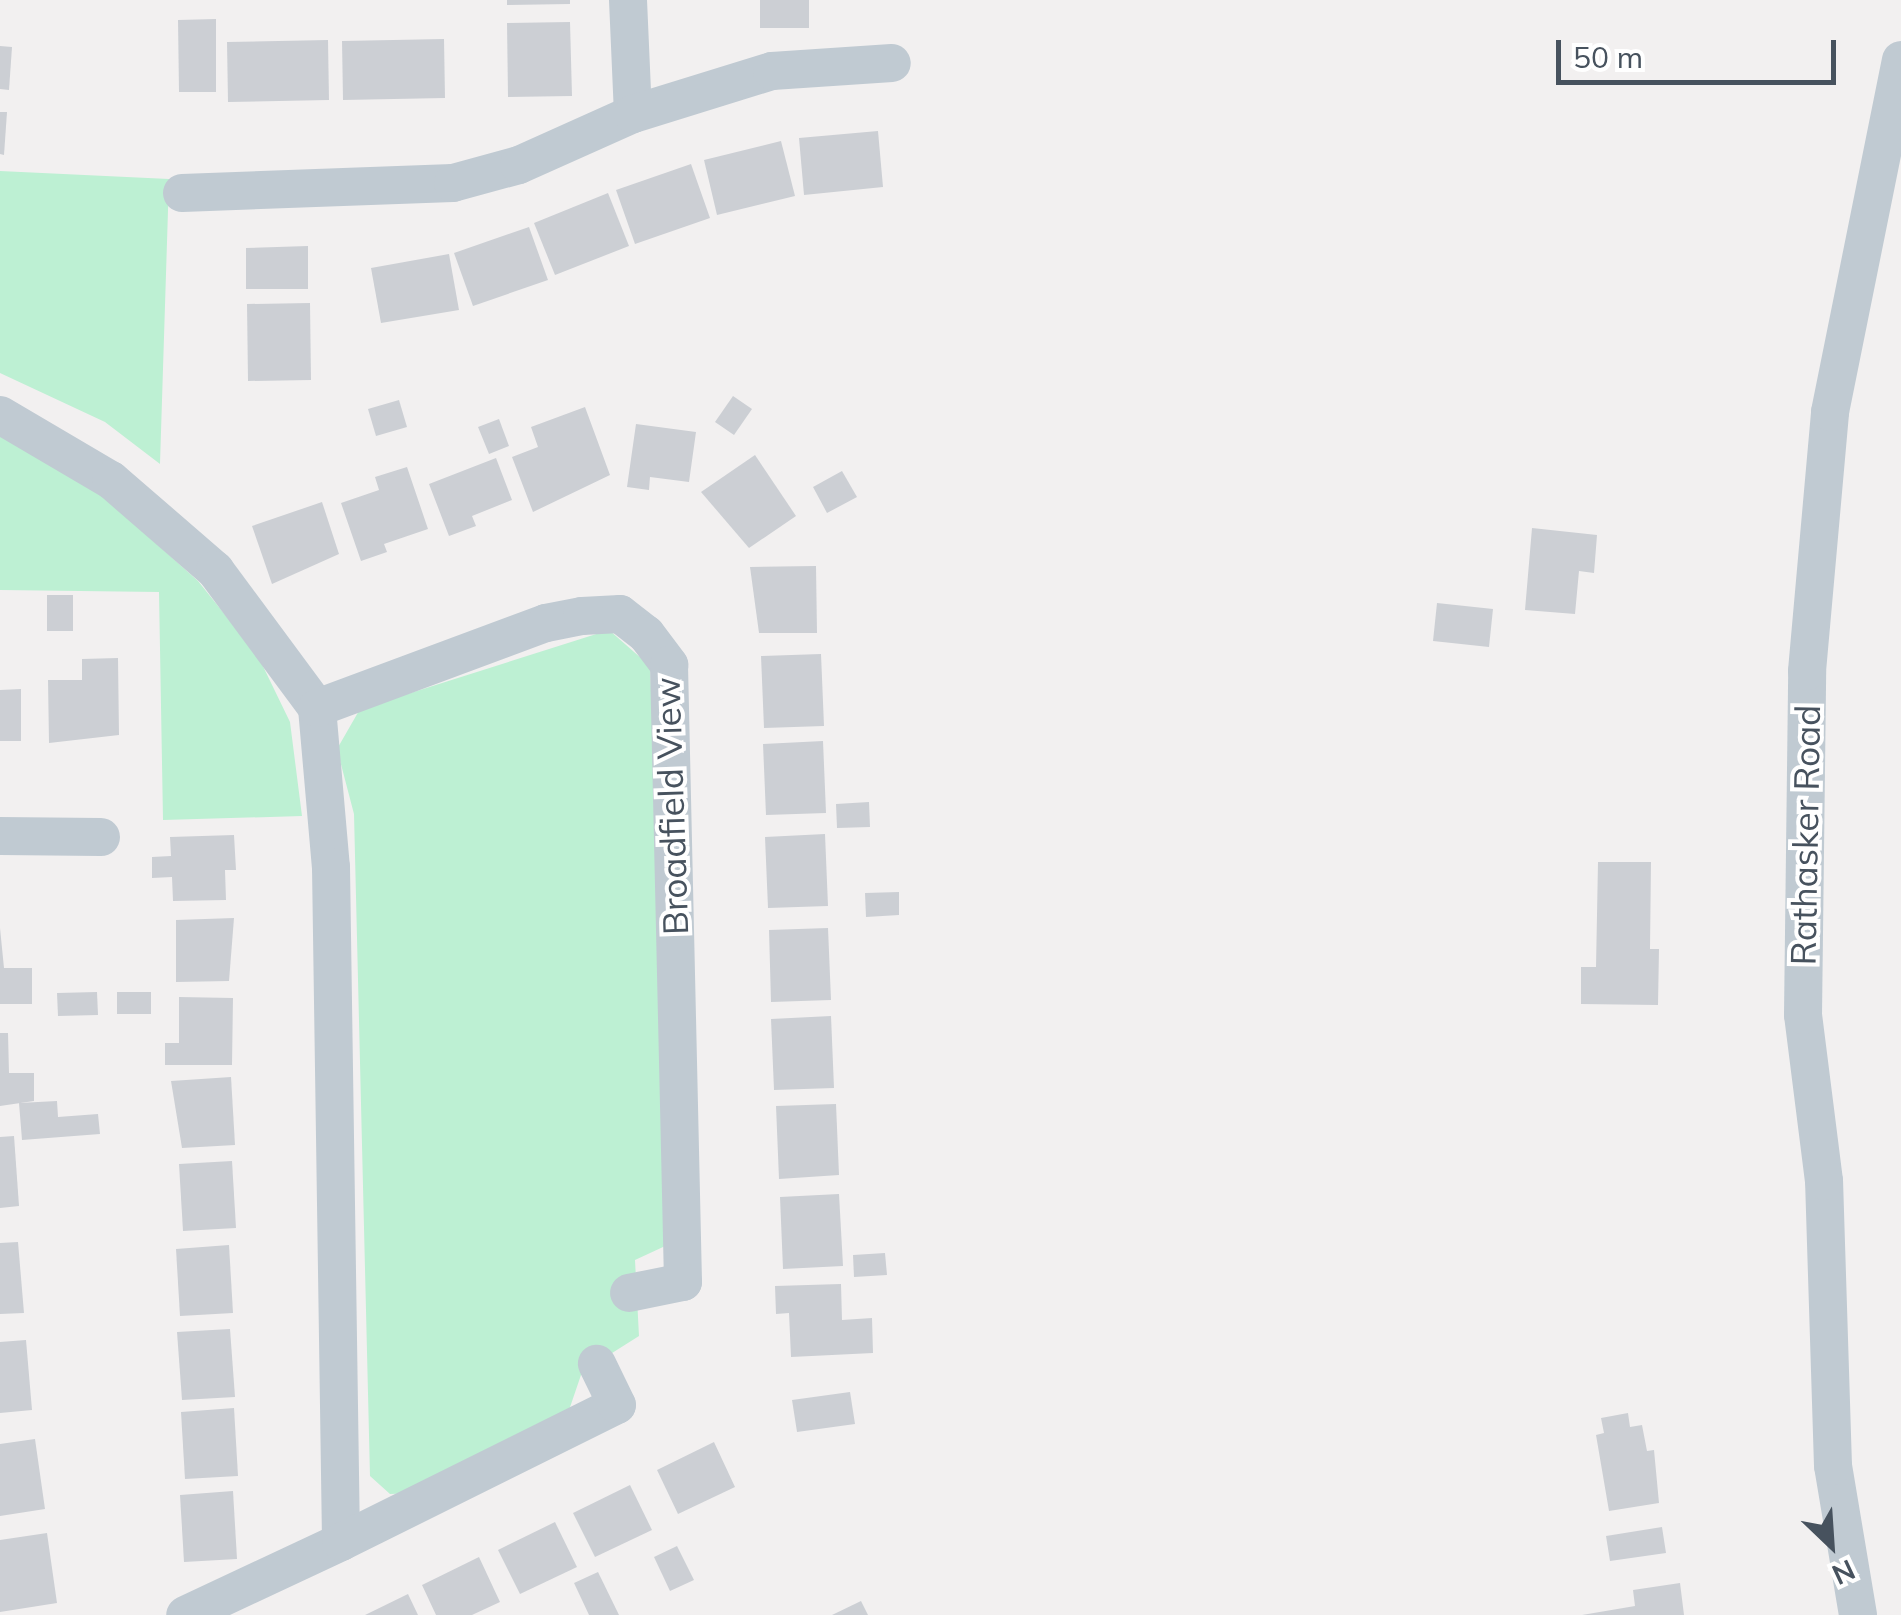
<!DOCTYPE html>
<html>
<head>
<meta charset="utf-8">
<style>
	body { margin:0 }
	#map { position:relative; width:1901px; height:1615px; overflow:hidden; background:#f2f0f0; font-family:Mulish,sans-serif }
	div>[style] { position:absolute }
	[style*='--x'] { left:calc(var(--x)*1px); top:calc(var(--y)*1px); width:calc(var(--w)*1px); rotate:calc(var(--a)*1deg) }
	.green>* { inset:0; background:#bdf0d3 }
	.building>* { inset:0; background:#cccfd4 }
	.minor>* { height:38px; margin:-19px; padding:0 19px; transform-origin:19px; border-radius:19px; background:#c0cad2 }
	span { translate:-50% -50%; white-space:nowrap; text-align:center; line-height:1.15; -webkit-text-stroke:8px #fff; paint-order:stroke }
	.street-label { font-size:35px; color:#47525e }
	.north { position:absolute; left:1781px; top:1495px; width:100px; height:100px; -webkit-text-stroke:8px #fff; paint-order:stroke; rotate:155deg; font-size:28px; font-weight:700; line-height:40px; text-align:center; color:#47525e }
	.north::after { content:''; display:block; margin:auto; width:35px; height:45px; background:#47525e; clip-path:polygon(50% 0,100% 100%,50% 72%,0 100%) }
	.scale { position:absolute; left:1556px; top:40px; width:280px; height:45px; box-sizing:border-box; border:5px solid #47525e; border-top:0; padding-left:12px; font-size:30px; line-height:35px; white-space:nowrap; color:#47525e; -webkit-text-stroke:8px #fff; paint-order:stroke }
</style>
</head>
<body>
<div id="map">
	<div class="green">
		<i style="clip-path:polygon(0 171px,169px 179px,160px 464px,105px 422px,0 373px)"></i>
		<i style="clip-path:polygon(0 436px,100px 493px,198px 581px,258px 656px,290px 722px,302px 816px,163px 820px,159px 592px,0 590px)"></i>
		<i style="clip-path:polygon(609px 630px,650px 666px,676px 1241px,635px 1260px,639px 1336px,582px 1372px,566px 1419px,418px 1493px,390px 1494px,370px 1476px,354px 814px,337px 749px,360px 709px)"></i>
	</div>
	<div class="building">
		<i style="clip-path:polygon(507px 0,570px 0,570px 4px,507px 5px)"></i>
		<i style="clip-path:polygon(760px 0,809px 0,809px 28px,760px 28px)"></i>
		<i style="clip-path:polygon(216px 19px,216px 92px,179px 92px,178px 20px)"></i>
		<i style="clip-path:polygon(570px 22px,572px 96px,508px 97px,507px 23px)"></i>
		<i style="clip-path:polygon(444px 39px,445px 98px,343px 100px,342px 41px)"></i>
		<i style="clip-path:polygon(328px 40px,329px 100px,228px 102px,227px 42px)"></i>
		<i style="clip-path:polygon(0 46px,12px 47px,9px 90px,0 89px)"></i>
		<i style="clip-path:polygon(0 112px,7px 112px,4px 155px,0 154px)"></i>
		<i style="clip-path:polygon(878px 131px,883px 187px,804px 195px,799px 138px)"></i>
		<i style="clip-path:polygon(781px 141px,795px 196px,717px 215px,704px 160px)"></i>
		<i style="clip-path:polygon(691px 164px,710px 218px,635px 244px,616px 190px)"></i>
		<i style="clip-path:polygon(608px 193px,629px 246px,555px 275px,534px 223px)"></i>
		<i style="clip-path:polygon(529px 227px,548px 280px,473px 306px,454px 253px)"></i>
		<i style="clip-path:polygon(308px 246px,308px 289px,246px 289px,246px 248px)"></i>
		<i style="clip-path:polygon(449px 254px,459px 310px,381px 323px,371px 268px)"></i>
		<i style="clip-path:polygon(310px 303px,311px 380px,248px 381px,247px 304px)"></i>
		<i style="clip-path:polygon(733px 396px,752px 409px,734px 435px,715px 422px)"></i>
		<i style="clip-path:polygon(399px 400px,407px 427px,376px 436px,368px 409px)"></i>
		<i style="clip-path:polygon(585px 407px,610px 475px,533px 512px,512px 457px,538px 447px,531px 427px)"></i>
		<i style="clip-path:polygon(499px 419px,509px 446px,489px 454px,478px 427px)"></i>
		<i style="clip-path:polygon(636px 424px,696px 432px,689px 482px,650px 477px,649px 490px,627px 487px)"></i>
		<i style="clip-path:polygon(755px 455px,796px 516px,749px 548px,701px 492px)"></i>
		<i style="clip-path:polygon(496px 458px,512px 500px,472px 516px,476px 526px,449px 536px,429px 484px)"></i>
		<i style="clip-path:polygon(407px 467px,428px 529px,384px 544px,387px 552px,361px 561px,341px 503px,379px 490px,375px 477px)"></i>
		<i style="clip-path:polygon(842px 471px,857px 497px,827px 513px,813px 487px)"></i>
		<i style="clip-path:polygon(322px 502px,339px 554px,272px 584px,252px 526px)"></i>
		<i style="clip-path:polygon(1532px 528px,1597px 535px,1594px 573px,1579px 571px,1575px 614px,1525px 610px)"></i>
		<i style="clip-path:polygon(816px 566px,817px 633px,759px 633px,750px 567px)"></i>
		<i style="clip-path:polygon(47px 595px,73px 595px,73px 631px,47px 631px)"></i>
		<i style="clip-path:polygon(1437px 603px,1493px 609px,1489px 647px,1433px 641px)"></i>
		<i style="clip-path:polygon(821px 654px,824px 726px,764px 728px,761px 656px)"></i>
		<i style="clip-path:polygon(118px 658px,119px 735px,49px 743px,48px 680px,82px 680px,82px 659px)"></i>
		<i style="clip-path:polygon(21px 689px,21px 741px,0 741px,0 690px)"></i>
		<i style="clip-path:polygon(823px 741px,826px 813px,766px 815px,763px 744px)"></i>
		<i style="clip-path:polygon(869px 802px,870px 827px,837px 828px,836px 804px)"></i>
		<i style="clip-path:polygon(825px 834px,828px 906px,768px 908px,765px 837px)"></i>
		<i style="clip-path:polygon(234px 835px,236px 870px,225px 870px,226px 900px,173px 901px,172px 877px,152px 878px,152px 857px,171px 856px,170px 837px)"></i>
		<i style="clip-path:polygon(1598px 862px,1651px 862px,1650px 949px,1659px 949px,1658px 1005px,1581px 1004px,1581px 967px,1596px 967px)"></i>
		<i style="clip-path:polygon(899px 892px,899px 915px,866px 917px,865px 893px)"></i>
		<i style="clip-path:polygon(234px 918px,229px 981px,176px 982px,176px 920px)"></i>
		<i style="clip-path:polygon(0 928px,4px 968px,32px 968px,32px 1004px,0 1004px)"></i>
		<i style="clip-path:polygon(828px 928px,831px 1000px,771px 1002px,769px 930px)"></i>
		<i style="clip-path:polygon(97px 992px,98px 1015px,58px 1016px,57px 993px)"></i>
		<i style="clip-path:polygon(117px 992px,151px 992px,151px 1014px,117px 1014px)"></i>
		<i style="clip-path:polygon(179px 997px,233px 998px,232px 1065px,165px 1065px,165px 1043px,179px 1043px)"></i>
		<i style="clip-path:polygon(831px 1016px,834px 1088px,774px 1090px,771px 1019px)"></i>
		<i style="clip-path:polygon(0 1033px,8px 1033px,9px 1073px,34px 1073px,34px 1101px,0 1106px)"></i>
		<i style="clip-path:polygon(231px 1077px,235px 1145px,182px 1148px,171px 1081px)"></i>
		<i style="clip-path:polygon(57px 1101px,58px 1117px,98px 1114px,100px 1134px,22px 1140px,19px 1103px)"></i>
		<i style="clip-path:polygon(836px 1104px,839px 1175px,779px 1179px,776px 1106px)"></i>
		<i style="clip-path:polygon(14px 1136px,19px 1206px,0 1208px,0 1137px)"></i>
		<i style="clip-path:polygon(232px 1161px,236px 1228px,183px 1231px,179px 1164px)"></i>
		<i style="clip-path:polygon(839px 1194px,843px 1266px,783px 1269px,780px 1197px)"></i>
		<i style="clip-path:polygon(18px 1242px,24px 1313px,0 1314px,0 1243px)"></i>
		<i style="clip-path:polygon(229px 1245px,233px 1313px,180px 1316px,176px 1249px)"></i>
		<i style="clip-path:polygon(885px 1253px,887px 1275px,854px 1277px,853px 1255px)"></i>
		<i style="clip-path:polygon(841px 1284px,842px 1320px,872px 1318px,873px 1353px,791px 1357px,789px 1313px,776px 1314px,775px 1286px)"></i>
		<i style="clip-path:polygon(230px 1329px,235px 1397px,182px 1400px,177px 1332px)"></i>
		<i style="clip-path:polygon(26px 1340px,32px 1410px,0 1413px,0 1342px)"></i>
		<i style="clip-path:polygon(850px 1392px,855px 1424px,797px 1432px,792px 1400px)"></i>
		<i style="clip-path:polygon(234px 1408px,238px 1476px,185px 1479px,181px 1412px)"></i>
		<i style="clip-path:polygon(1628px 1413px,1630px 1427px,1642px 1425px,1647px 1451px,1654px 1450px,1659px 1503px,1609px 1511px,1596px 1435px,1604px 1433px,1601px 1418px)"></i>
		<i style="clip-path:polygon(35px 1439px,45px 1509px,0 1516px,0 1444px)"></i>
		<i style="clip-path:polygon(714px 1442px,735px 1487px,678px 1514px,657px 1470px)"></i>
		<i style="clip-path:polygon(630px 1485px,652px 1530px,595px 1557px,573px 1513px)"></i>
		<i style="clip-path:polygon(233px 1491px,237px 1559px,184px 1562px,180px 1495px)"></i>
		<i style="clip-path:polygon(555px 1522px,577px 1567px,520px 1594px,498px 1550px)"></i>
		<i style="clip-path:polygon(1662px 1527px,1666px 1553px,1610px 1561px,1606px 1536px)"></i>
		<i style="clip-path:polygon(47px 1533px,57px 1603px,0 1612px,0 1540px)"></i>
		<i style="clip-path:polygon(677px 1546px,694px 1580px,670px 1591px,654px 1557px)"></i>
		<i style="clip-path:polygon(479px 1557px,500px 1602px,472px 1615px,436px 1615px,422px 1585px)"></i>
		<i style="clip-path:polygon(598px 1572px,619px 1615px,589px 1615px,574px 1583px)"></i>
		<i style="clip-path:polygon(1680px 1583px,1684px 1615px,1582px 1615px,1635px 1606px,1633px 1590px)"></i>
		<i style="clip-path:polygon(408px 1594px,418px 1615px,365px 1615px)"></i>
		<i style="clip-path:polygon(861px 1601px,868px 1615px,832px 1615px)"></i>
	</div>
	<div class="minor">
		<i style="--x:628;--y:0;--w:114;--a:87.5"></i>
		<i style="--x:182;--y:193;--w:271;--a:-2.1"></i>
		<i style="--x:453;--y:183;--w:68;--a:-15.3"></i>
		<i style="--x:519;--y:165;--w:125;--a:-24.1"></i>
		<i style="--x:633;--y:114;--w:145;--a:-17.2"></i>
		<i style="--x:772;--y:71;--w:120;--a:-3.8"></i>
		<i style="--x:0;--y:415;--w:129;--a:30.4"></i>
		<i style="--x:111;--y:480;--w:138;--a:40.9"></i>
		<i style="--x:215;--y:570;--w:172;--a:53.5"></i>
		<i style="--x:317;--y:708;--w:160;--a:85"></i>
		<i style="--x:331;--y:867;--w:675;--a:89.15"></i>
		<i style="--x:341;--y:1542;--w:172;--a:154.9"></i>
		<i style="--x:317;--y:708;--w:244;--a:-20.4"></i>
		<i style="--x:546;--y:623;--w:37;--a:-11"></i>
		<i style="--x:582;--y:616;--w:38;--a:-3"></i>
		<i style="--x:620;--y:614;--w:33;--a:38"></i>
		<i style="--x:646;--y:634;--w:39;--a:53"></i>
		<i style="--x:669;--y:665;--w:617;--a:88.7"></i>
		<i style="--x:683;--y:1282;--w:55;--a:168.5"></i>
		<i style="--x:0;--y:836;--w:101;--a:0.6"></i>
		<i style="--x:341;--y:1542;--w:308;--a:-26.4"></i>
		<i style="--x:617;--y:1405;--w:46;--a:-116"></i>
		<i style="--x:1858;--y:1615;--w:151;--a:-99.5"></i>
		<i style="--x:1833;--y:1466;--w:285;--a:-91.8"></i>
		<i style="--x:1824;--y:1181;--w:167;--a:-97.2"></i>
		<i style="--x:1803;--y:1015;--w:344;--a:-89.3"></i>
		<i style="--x:1807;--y:671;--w:260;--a:-84.9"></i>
		<i style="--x:1830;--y:412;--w:359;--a:-78.6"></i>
	</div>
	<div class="street-label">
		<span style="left:671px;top:806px;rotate:-92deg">Broadfield View</span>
		<span style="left:1805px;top:835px;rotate:-89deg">Rathasker Road</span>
	</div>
	<div class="north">N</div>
	<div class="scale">50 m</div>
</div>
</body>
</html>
